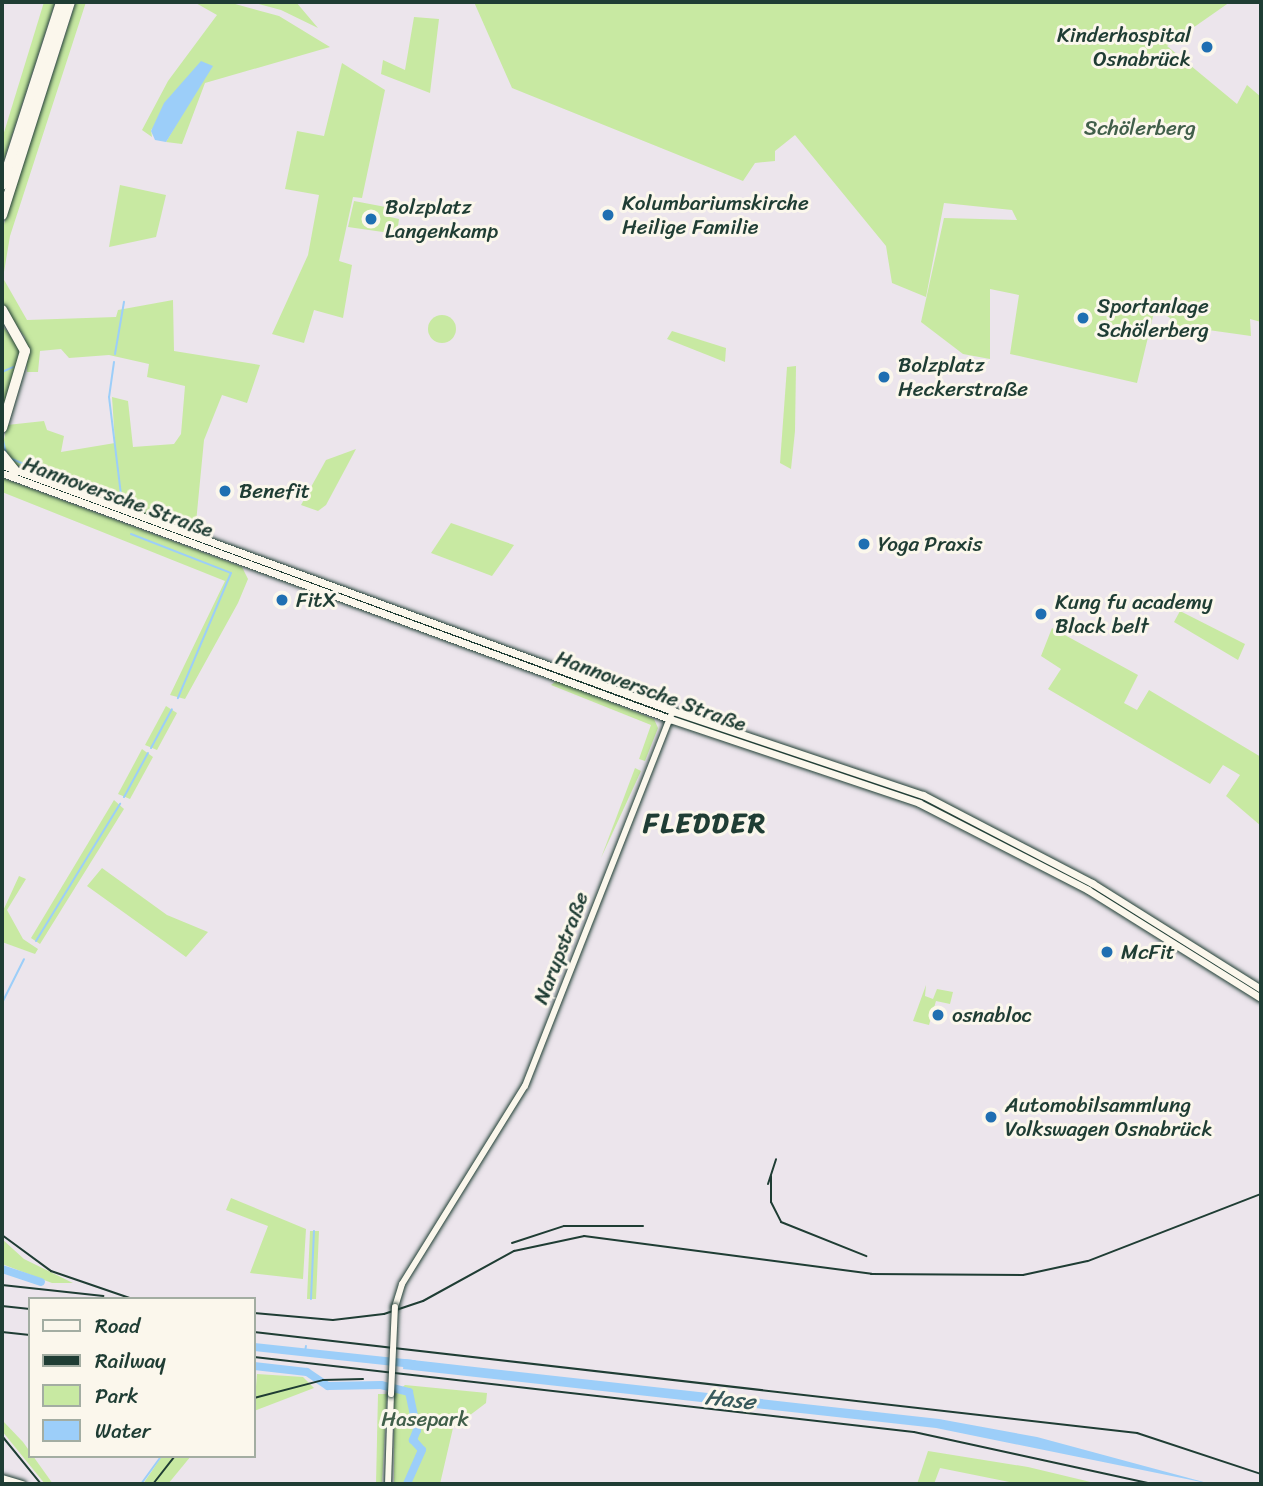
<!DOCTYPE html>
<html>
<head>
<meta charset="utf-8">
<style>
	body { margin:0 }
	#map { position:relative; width:1263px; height:1486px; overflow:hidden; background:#ece5ec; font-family:Sriracha,sans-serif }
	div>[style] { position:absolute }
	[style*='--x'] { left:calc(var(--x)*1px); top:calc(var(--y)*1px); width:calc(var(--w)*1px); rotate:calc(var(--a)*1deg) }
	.green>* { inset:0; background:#c8e9a2 }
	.round { border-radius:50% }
	.water>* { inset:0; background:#9ccef9 }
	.stream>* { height:2px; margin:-1px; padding:0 1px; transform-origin:1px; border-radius:1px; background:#9ccef9 }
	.river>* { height:8px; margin:-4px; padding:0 4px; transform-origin:4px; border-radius:4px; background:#9ccef9 }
	.roads { filter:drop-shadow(0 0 2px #1f3d34) drop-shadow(0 0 2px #1f3d34) }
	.tertiary>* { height:6px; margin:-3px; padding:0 3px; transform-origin:3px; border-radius:3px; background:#fbf7ec }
	.secondary>* { height:7px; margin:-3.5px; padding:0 3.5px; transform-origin:3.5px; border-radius:3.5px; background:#fbf7ec }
	.motorway>* { height:10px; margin:-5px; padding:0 5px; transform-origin:5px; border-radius:5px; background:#fbf7ec }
	.rail>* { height:2px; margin:-1px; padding:0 1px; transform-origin:1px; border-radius:1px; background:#1f3d34 }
	.bridges { filter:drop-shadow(0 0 2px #1f3d34) drop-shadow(0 0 2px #1f3d34) }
	.tertiary-bridge>* { height:6px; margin:-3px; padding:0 3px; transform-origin:3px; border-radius:3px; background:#fbf7ec }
	.dots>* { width:19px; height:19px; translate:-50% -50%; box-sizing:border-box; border:4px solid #fbf7ec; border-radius:50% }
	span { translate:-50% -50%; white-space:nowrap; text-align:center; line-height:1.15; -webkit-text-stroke:6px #fbf7ec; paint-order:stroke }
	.poi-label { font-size:21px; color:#1f3d34 }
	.right { translate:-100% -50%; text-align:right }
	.left { translate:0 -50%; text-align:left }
	.park-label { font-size:21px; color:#415f4a }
	.street-label { font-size:21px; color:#1f3d34 }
	.water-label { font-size:23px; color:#385a5b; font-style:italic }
	.district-label { font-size:28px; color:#1f3d34; font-weight:700; letter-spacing:2px }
	.frame { position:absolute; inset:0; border:4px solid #1f3d34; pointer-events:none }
	.legend { position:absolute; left:28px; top:1297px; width:228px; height:161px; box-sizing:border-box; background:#fbf7ec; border:2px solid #a3ada2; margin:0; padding:9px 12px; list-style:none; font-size:21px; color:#1f3d34 }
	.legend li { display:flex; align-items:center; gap:14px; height:35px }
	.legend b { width:35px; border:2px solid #a3ada2 }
</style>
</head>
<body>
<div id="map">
	<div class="green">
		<i style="clip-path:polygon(44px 2px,55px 2px,2px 166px,2px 139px)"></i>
		<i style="clip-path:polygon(76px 2px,86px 2px,10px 236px,3px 278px,27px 320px,116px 317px,118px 310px,173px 300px,174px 351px,260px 365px,247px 403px,222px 395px,204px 440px,195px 533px,16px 465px,2px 450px,7px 425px,44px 421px,47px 430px,64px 436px,61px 452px,115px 443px,112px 397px,128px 401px,133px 447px,174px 444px,181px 434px,185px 386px,147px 377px,149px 364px,109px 355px,69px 358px,61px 349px,40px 351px,38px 372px,27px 372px,25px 337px,2px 308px,2px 230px)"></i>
		<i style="clip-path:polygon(194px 2px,228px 2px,279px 16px,330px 47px,205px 83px,182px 144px,166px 142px,201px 82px,151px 130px,152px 137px,142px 130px,168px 81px,217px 15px)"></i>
		<i style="clip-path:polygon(251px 2px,296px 2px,318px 28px,281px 10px)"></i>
		<i style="clip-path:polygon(474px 2px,1230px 2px,1167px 46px,1237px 104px,1247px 85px,1261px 97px,1261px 322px,1250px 319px,1251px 336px,1201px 329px,1186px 334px,1168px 331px,1170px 318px,1155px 308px,1137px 383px,1010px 354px,1019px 295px,990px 289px,990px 359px,963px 354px,921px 322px,944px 218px,1017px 220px,1012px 210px,944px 203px,926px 297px,892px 283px,886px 246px,795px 135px,775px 151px,775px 161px,755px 163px,743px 181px,512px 88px)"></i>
		<i style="clip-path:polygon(414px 17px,439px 19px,430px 93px,381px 74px,383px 60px,405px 70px)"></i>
		<i style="clip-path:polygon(342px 63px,385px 90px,362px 198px,353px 197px,339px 261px,352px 265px,343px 318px,314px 310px,304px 343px,272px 334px,308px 255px,319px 195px,285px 189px,297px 131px,324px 136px)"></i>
		<i style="clip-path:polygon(120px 185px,166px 195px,156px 237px,109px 247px)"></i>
		<i style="clip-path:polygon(354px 201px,391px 208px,390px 217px,399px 219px,397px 234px,348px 227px)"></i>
		<i class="round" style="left:428px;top:315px;width:28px;height:28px"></i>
		<i style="clip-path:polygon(2px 325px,23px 352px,2px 420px)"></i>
		<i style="clip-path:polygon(672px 331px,726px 348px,725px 362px,667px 339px)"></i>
		<i style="clip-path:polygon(796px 366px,795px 431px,791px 469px,780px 463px,787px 367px)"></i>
		<i style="clip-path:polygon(356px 449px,326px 505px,318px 511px,301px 505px,326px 460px)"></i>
		<i style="clip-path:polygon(2px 478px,242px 567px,248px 579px,238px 603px,185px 699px,170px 695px,225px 581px,2px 492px)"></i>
		<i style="clip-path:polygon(451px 523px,514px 545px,492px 576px,431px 553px)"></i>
		<i style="clip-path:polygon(1180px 611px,1245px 644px,1238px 660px,1174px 622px)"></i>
		<i style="clip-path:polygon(1052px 628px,1138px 675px,1124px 703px,1137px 710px,1149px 690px,1261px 757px,1261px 826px,1226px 796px,1240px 775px,1223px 765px,1210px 784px,1048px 689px,1061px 669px,1041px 656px)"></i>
		<i style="clip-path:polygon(556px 681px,654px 719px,658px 728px,645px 761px,639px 759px,651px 725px,551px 685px)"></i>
		<i style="clip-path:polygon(166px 706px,177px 713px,157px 750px,145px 745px)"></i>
		<i style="clip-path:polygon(142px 749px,153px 757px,130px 799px,118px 794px)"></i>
		<i style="clip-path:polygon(635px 768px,641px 771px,601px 858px)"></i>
		<i style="clip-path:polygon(114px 800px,124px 809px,40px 944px,31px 938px)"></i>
		<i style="clip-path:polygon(102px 868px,167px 915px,208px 932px,186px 957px,87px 886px)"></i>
		<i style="clip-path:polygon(19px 876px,26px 879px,7px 910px,23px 939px,38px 949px,35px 954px,2px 942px,2px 913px)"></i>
		<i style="clip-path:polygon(926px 985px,925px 996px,933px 999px,937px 989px,953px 992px,950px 1004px,936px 1001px,929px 1025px,913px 1021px)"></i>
		<i style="clip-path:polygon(231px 1198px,306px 1229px,303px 1279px,250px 1273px,268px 1226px,226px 1210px)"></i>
		<i style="clip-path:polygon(310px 1231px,319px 1231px,316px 1299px,307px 1299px)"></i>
		<i style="clip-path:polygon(2px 1239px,24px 1259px,73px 1283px,52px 1283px,2px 1264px)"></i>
		<i style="clip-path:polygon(257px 1374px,303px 1377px,314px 1388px,254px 1411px)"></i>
		<i style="clip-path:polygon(405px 1385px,487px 1393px,486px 1403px,453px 1428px,440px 1484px,394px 1484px,394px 1394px)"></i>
		<i style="clip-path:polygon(378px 1394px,387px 1394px,382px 1484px,376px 1484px)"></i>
		<i style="clip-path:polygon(2px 1420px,23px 1442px,53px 1484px,45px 1484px,2px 1431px)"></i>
		<i style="clip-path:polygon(928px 1451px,1028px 1467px,1099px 1484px,1019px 1484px,940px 1468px,934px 1484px,917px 1484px)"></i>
		<i style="clip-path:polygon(162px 1456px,191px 1456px,168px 1484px,143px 1484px)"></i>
	</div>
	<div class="water">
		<i style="clip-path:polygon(201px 61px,213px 66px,166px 142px,155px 140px,151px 131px,164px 103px)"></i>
		<i style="clip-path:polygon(404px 1359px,939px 1419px,1037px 1437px,1211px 1484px,936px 1428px,403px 1369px)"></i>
	</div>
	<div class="stream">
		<i style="--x:115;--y:354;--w:53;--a:-80.2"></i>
		<i style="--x:114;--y:362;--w:35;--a:98"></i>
		<i style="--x:109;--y:397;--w:107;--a:83"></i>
		<i style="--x:2;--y:372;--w:12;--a:-24"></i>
		<i style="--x:3;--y:440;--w:13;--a:77"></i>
		<i style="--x:9;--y:458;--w:120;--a:21.4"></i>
		<i style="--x:131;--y:534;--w:107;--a:21.3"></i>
		<i style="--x:231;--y:573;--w:136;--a:113"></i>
		<i style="--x:151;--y:748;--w:44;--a:-61.7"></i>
		<i style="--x:124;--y:797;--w:50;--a:-61.4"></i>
		<i style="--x:36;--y:941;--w:161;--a:-58.5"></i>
		<i style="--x:2;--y:1003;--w:49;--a:-63.4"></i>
		<i style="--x:311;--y:1299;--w:68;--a:-87.5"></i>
		<i style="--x:305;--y:1352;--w:6;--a:-81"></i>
		<i style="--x:254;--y:1372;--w:6;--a:-90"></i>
		<i style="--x:141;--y:1484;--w:34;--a:-54"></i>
	</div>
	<div class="river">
		<i style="--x:2;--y:1269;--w:41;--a:18.4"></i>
		<i style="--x:254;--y:1347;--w:160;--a:6.1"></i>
		<i style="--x:254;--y:1366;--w:53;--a:6.5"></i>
		<i style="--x:307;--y:1372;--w:25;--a:34"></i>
		<i style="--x:328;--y:1386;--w:53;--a:-1.1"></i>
		<i style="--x:381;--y:1385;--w:29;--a:14"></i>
		<i style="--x:409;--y:1392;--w:39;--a:78"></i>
		<i style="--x:417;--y:1430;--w:11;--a:112"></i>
		<i style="--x:413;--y:1440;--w:13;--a:48"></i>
		<i style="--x:422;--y:1450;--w:37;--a:114"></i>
	</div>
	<div class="roads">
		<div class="tertiary">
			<i style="--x:395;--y:1307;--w:24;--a:-73"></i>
			<i style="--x:402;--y:1284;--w:233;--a:-58.2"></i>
			<i style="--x:525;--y:1086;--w:399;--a:-68.5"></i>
			<i style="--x:388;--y:1484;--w:90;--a:-88.1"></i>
		</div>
		<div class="secondary">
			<i style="--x:2;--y:465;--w:715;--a:20.13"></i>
			<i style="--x:673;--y:711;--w:264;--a:18.6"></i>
			<i style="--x:923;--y:795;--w:191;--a:27.5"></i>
			<i style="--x:1092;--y:883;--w:199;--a:32.1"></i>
			<i style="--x:2;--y:473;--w:712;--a:20.22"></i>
			<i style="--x:670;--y:719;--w:263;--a:18.6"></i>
			<i style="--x:919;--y:803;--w:190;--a:27.2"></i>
			<i style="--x:1088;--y:890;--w:204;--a:32"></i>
			<i style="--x:2;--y:1478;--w:21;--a:17"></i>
		</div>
		<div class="motorway">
			<i style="--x:2;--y:185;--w:192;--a:-72.1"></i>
			<i style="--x:2;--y:215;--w:224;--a:-72.3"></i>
			<i style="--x:2;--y:310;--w:47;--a:60.7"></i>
			<i style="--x:25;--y:351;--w:80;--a:106.6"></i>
			<i style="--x:2;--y:455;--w:21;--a:51"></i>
		</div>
	</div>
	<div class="rail">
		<i style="--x:771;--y:1176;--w:26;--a:90"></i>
		<i style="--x:771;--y:1202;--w:22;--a:63"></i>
		<i style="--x:781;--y:1222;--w:92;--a:21.8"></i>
		<i style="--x:768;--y:1184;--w:26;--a:-72"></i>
		<i style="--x:2;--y:1235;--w:61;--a:36.3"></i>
		<i style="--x:51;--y:1271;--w:87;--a:18.9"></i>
		<i style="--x:512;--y:1243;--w:55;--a:-18.1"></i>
		<i style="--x:564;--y:1226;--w:79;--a:0"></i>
		<i style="--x:2;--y:1285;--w:102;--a:6.2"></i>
		<i style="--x:2;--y:1306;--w:28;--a:6"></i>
		<i style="--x:254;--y:1313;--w:79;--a:5.1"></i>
		<i style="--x:333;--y:1320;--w:51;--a:-6.7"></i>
		<i style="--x:384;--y:1314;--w:41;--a:-18.4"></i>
		<i style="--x:423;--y:1301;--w:104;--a:-28.8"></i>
		<i style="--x:514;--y:1251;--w:72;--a:-12.1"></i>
		<i style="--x:584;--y:1236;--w:290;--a:7.5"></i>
		<i style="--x:871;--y:1274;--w:152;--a:0.4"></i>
		<i style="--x:1023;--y:1275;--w:66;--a:-12.2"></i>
		<i style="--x:1088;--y:1261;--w:186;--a:-21.2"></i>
		<i style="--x:2;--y:1332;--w:28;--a:6"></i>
		<i style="--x:254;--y:1332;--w:889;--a:6.53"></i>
		<i style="--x:1137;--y:1433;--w:131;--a:18.3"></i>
		<i style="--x:254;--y:1357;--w:664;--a:6.48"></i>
		<i style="--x:914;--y:1432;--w:244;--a:12.3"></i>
		<i style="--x:254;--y:1398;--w:71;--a:-14.6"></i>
		<i style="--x:323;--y:1380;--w:40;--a:-1.4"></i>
		<i style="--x:2;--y:1436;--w:62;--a:50.9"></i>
		<i style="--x:153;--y:1484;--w:36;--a:-52"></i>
	</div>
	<div class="bridges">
		<div class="tertiary-bridge">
			<i style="--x:391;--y:1394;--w:87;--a:-87.4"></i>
		</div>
	</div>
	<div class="dots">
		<i style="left:1207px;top:47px;background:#1f6fb2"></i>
		<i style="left:608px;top:215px;background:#1f6fb2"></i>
		<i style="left:371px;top:219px;background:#1f6fb2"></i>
		<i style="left:1083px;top:318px;background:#1f6fb2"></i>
		<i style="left:884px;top:377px;background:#1f6fb2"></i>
		<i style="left:225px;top:491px;background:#1f6fb2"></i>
		<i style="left:864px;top:544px;background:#1f6fb2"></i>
		<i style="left:282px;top:600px;background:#1f6fb2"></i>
		<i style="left:1041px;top:614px;background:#1f6fb2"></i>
		<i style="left:1107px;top:952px;background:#1f6fb2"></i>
		<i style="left:938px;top:1015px;background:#1f6fb2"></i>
		<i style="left:991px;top:1117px;background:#1f6fb2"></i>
	</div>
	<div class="poi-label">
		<span class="right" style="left:1191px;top:47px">Kinderhospital<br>Osnabrück</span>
		<span class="left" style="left:622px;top:215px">Kolumbariumskirche<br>Heilige Familie</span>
		<span class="left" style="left:385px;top:219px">Bolzplatz<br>Langenkamp</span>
		<span class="left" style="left:1097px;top:318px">Sportanlage<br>Schölerberg</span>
		<span class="left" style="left:898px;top:377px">Bolzplatz<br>Heckerstraße</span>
		<span class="left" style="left:239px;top:491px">Benefit</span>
		<span class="left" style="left:878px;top:544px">Yoga Praxis</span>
		<span class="left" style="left:296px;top:600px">FitX</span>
		<span class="left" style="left:1055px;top:614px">Kung fu academy<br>Black belt</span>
		<span class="left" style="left:1121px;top:952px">McFit</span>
		<span class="left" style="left:952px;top:1015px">osnabloc</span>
		<span class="left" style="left:1005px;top:1117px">Automobilsammlung<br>Volkswagen Osnabrück</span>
	</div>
	<div class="park-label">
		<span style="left:1140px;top:128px">Schölerberg</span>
		<span style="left:425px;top:1419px">Hasepark</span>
	</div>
	<div class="street-label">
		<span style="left:118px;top:497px;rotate:20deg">Hannoversche Straße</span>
		<span style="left:651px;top:691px;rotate:20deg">Hannoversche Straße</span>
		<span style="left:561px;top:948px;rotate:-69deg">Narupstraße</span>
	</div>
	<div class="water-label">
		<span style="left:730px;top:1400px;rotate:6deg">Hase</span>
	</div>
	<div class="district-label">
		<span style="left:705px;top:823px">FLEDDER</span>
	</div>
	<div class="frame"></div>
	<ul class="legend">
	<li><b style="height:9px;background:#fbf7ec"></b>Road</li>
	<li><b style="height:9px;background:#1f3d34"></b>Railway</li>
	<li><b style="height:19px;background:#c8e9a2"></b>Park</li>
	<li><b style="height:19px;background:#9ccef9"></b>Water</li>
	</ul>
</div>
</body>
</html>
